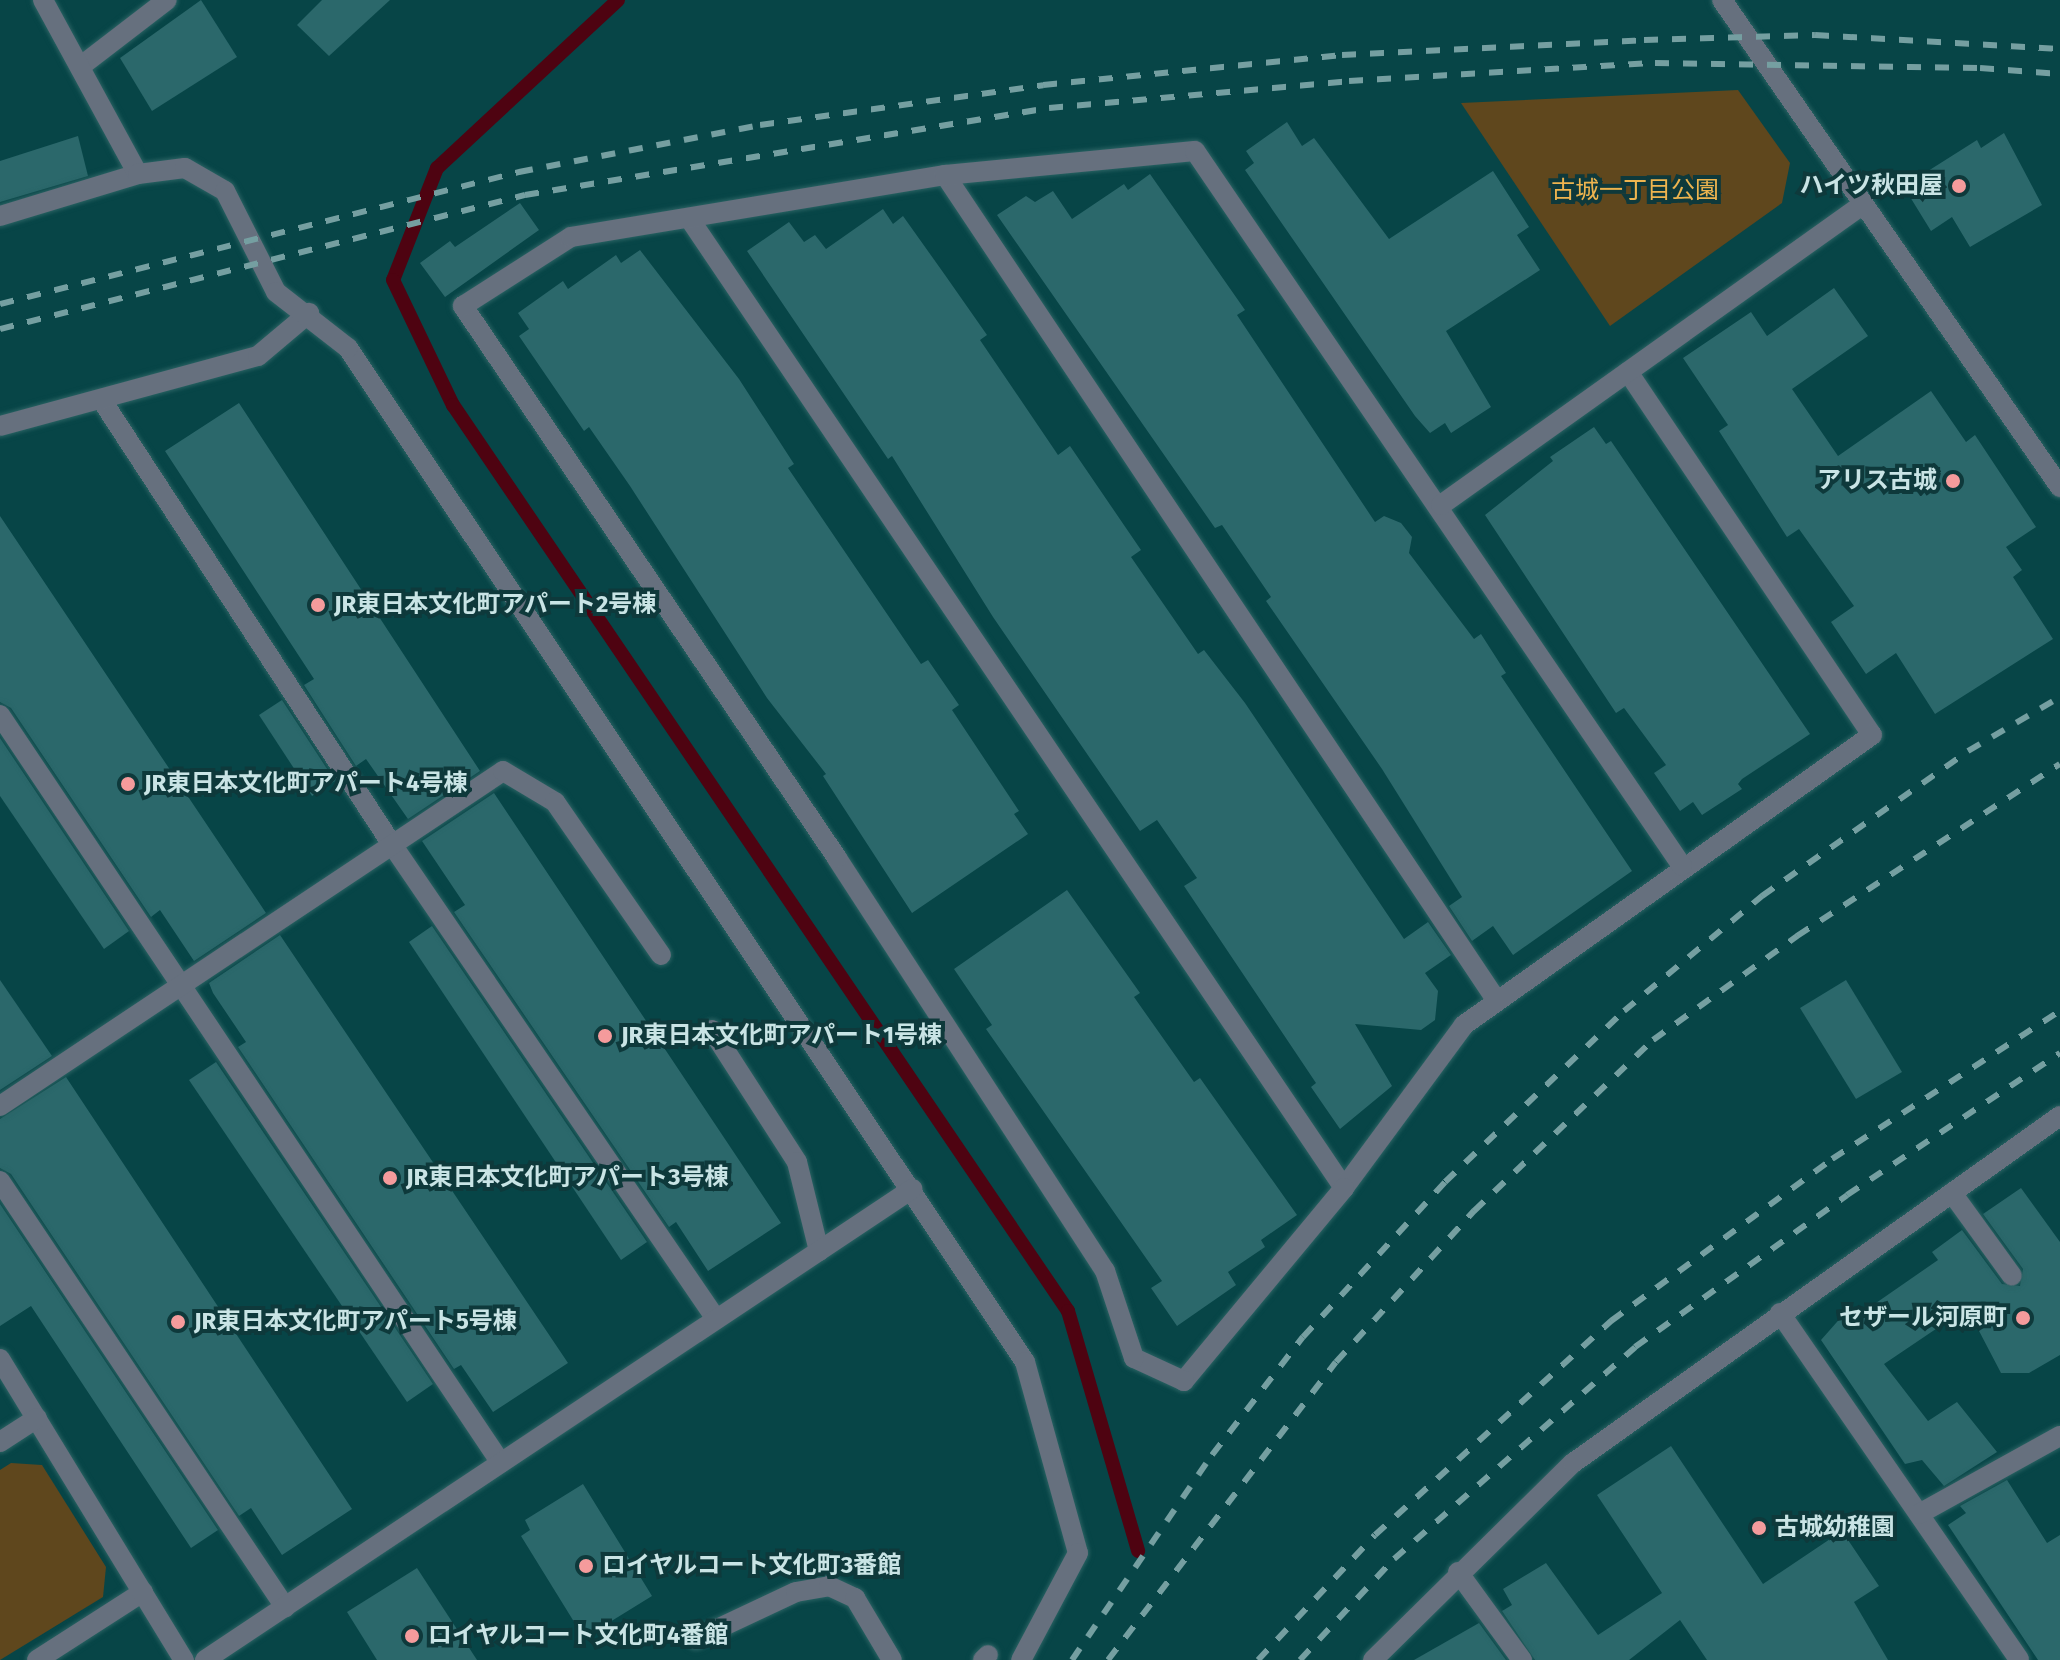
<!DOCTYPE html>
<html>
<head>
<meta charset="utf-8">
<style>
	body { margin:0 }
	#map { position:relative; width:2060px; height:1660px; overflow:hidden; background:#074547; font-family:"Fira Sans","Noto Sans JP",sans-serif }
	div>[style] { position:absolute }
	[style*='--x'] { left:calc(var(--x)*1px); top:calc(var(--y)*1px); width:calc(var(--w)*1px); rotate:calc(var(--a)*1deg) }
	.green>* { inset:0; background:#5f471d }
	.stream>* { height:14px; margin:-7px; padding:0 7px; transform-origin:7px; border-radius:7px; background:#4e0311 }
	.building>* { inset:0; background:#2b686b }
	.roads { filter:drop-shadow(0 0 2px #2a6263) drop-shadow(0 0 2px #2a6263) }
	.service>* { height:20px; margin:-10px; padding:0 10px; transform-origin:10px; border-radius:10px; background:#66707e }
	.minor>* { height:20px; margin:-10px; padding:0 10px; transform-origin:10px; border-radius:10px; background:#66707e }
	.tertiary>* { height:20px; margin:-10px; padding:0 10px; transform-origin:10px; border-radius:10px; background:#66707e }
	.rail>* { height:6px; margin-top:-3px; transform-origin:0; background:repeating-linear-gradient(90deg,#759fa1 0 14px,transparent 0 28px) }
	.dots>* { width:22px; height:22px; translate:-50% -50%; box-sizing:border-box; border:4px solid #0e393b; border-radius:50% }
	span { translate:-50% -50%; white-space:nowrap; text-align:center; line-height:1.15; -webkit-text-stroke:8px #0e393b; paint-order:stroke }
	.poi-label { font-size:24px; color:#c9e4e5; font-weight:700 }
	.right { translate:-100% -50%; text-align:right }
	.left { translate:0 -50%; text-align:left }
	.park-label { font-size:24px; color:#edb44f }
</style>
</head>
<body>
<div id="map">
	<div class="green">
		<i style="clip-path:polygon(1738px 90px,1790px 163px,1782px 203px,1610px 326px,1461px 103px)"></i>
		<i style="clip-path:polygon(11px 1463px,42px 1465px,106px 1567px,103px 1597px,0 1660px,0 1470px)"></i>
	</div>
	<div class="stream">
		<i style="--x:618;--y:0;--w:247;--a:137.1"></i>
		<i style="--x:437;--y:168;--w:120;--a:111.4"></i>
		<i style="--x:393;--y:280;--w:139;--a:64.4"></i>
		<i style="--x:453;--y:405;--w:1095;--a:55.83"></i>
		<i style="--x:1068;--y:1311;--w:250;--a:73.7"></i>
	</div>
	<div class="building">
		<i style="clip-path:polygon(201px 0,237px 57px,152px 111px,120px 58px)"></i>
		<i style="clip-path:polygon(322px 0,390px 0,329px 56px,297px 25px)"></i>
		<i style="clip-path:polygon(1287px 122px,1302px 146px,1314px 138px,1389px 239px,1493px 171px,1529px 227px,1517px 235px,1540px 270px,1446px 331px,1491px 407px,1451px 433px,1445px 423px,1430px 433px,1415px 416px,1245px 170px,1254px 163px,1246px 151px)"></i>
		<i style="clip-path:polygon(2004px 133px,2042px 205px,1970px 247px,1952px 217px,1931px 231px,1907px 192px,1932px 176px,1928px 171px,1977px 140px,1981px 148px)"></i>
		<i style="clip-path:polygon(78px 136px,88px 176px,0 202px,0 161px)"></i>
		<i style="clip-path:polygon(1150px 174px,1245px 310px,1237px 315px,1375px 522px,1384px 516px,1401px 523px,1412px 537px,1409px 553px,1474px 639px,1481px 634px,1506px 673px,1501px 676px,1632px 871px,1513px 955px,1493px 926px,1472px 941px,1449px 906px,1462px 897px,1382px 769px,1266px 601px,1271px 597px,1222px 525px,1215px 528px,997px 215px,1026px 196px,1035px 202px,1053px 191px,1072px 219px,1124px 184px,1128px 190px)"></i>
		<i style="clip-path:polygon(520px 203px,539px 230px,445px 297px,420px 263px,450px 241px,455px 247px)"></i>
		<i style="clip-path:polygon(883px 209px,893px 224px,903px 216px,945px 275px,987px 335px,980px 340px,1058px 455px,1070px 446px,1141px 550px,1131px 557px,1198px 654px,1204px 650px,1245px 703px,1404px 939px,1428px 922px,1451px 955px,1425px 973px,1438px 991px,1435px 1020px,1421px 1030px,1355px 1024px,1392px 1086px,1340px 1129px,1311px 1087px,1316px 1083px,1184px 886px,1197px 878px,1157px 820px,1140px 831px,993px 617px,892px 456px,888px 459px,747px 251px,789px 222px,804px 242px,815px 235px,826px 249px)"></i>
		<i style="clip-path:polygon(640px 250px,739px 379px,794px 464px,788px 468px,921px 664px,928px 660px,959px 705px,952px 710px,1019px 811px,1014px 814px,1028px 834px,912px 913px,823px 776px,826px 774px,767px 698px,630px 486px,589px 427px,584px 431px,519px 336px,529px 329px,518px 313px,563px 281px,568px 289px,616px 255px,621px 263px)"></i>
		<i style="clip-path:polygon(1834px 288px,1868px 336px,1792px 389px,1838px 456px,1931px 391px,1966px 442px,1975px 435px,2036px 527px,2006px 547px,2022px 570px,2013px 577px,2053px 639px,1935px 714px,1896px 653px,1866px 674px,1831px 622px,1854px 606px,1799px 529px,1787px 537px,1719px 431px,1728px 425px,1683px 358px,1751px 312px,1767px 336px)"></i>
		<i style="clip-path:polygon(239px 403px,480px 771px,408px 819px,366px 759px,356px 766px,304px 685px,314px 679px,165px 451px)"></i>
		<i style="clip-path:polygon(1594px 427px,1606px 444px,1611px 441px,1810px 734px,1742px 779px,1738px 784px,1742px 789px,1702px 815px,1693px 802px,1680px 811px,1654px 773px,1666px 765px,1624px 708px,1616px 713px,1485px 515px,1553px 461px,1550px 457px)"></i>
		<i style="clip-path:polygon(0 516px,266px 913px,194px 961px,160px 910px,151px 917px,11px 708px,0 702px)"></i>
		<i style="clip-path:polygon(282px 700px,335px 781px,312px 796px,259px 715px)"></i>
		<i style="clip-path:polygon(0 738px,129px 931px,104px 949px,0 796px)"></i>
		<i style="clip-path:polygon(494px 793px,781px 1223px,708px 1271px,676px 1222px,669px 1227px,454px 912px,465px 905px,422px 841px)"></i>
		<i style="clip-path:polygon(1067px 890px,1140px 993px,1134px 997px,1194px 1082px,1200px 1078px,1297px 1215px,1261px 1240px,1265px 1247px,1228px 1272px,1236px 1285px,1177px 1326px,1151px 1288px,1162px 1281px,986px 1029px,992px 1025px,954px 969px)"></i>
		<i style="clip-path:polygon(432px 926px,647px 1242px,621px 1260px,409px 942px)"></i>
		<i style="clip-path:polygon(280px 935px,568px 1363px,493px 1412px,461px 1365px,454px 1369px,238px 1047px,246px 1042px,213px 993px,209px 983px)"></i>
		<i style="clip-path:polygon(0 980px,52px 1056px,0 1090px)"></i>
		<i style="clip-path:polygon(1846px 980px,1902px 1072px,1856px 1099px,1800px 1008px)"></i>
		<i style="clip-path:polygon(216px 1062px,433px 1384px,407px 1402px,189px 1080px)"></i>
		<i style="clip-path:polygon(66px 1077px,352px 1509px,282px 1555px,251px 1508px,239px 1516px,11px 1174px,0 1168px,0 1119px)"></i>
		<i style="clip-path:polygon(2021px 1188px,2060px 1242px,2060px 1355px,2029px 1373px,2001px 1373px,1967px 1308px,1884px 1364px,1928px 1421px,1957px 1402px,1997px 1452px,1944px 1486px,1922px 1460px,1905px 1464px,1821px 1340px,1844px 1314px,1850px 1321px,1938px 1260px,1932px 1252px,1962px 1230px,2002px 1284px,2020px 1286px,2023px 1269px,1983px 1214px)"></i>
		<i style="clip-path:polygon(0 1204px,218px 1530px,191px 1548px,31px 1306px,0 1326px)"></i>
		<i style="clip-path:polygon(1671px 1446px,1763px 1584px,1842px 1531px,1879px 1586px,1854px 1602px,1888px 1660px,1707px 1660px,1680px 1620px,1629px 1660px,1535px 1660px,1502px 1611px,1512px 1605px,1503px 1589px,1546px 1563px,1598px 1635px,1662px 1593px,1597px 1495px)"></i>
		<i style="clip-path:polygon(2007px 1480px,2047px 1543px,2060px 1535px,2060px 1660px,2038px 1660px,1948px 1525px,1966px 1513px,1960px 1506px)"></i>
		<i style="clip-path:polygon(583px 1484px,652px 1596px,584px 1638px,521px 1536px,530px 1530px,525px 1520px)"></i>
		<i style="clip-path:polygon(417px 1568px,477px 1660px,377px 1660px,347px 1612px)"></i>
		<i style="clip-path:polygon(1479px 1623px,1506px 1660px,1414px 1660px)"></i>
	</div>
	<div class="roads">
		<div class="service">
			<i style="--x:81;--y:66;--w:108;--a:-37.5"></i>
			<i style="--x:0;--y:216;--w:144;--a:-16.9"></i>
			<i style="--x:348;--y:348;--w:1219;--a:56.27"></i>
			<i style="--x:1025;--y:1362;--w:198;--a:74.5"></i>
			<i style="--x:1078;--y:1553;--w:121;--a:118"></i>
			<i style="--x:103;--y:402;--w:530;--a:56.85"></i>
			<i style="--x:393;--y:846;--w:573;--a:55.67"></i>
			<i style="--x:0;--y:426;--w:267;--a:-15.2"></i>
			<i style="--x:258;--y:356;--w:67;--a:-40.1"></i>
			<i style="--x:0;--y:715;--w:900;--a:56.19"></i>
			<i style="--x:712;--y:1030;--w:157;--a:57.2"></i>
			<i style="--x:797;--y:1162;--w:92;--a:76.1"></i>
			<i style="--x:0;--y:1106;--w:604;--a:-33.66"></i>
			<i style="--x:503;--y:771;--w:61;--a:30.8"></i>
			<i style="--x:555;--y:802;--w:186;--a:55.3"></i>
			<i style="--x:0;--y:1181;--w:513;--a:56.22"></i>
			<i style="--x:1952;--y:1193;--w:102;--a:54.1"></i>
			<i style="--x:696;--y:1639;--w:110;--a:-25.2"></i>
			<i style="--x:796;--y:1592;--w:34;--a:-10"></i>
			<i style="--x:829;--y:1586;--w:29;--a:25"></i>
			<i style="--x:855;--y:1598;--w:72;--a:59.2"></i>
			<i style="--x:37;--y:1660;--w:126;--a:-32.7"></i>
			<i style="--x:205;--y:1660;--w:850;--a:-33.67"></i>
			<i style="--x:983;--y:1660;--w:7;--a:-45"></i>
		</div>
		<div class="minor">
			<i style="--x:43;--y:0;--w:198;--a:61.4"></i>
			<i style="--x:138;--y:174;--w:47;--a:-7.3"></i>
			<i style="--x:185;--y:168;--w:46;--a:29.9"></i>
			<i style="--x:225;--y:191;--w:113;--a:63.2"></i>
			<i style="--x:276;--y:292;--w:91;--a:37.9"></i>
			<i style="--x:945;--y:175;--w:993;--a:56.25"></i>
			<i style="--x:691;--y:221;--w:1167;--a:55.97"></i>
			<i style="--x:1628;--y:372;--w:437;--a:56.1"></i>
			<i style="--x:1872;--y:735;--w:501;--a:144.6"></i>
			<i style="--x:1464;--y:1025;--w:202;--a:126.4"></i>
			<i style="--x:1344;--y:1188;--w:251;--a:129.7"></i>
			<i style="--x:1184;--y:1381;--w:55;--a:-155.3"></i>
			<i style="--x:1134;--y:1358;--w:92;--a:-108.4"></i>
			<i style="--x:1105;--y:1271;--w:492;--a:-123"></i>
			<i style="--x:837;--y:858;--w:667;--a:-124.12"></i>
			<i style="--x:463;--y:306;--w:128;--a:-32.6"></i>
			<i style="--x:571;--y:237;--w:379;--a:-9.4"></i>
			<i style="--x:945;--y:175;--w:251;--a:-5.5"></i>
			<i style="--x:1195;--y:151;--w:865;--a:55.74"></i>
			<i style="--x:1441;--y:505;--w:517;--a:-35.47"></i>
			<i style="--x:1780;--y:1313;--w:421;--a:55.4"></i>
			<i style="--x:0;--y:1359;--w:353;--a:58.6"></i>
			<i style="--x:0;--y:1442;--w:44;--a:-33"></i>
			<i style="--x:1919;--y:1514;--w:161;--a:-29"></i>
			<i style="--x:1458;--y:1572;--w:109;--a:54"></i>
		</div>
		<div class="tertiary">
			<i style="--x:1722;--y:0;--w:593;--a:55.24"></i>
			<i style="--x:1373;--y:1660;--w:281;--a:-44.6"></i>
			<i style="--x:1573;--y:1463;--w:598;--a:-35.47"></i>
		</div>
	</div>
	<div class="rail">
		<i style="--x:0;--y:304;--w:536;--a:-14.27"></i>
		<i style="--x:519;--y:172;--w:246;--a:-11"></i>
		<i style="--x:760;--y:125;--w:286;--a:-8"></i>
		<i style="--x:1043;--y:85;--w:301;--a:-5.7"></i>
		<i style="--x:1342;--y:55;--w:302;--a:-2.8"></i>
		<i style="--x:1644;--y:40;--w:171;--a:-1.7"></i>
		<i style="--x:1815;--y:35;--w:245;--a:3.3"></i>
		<i style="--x:0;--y:329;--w:542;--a:-14.32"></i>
		<i style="--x:525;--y:195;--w:531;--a:-9.43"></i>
		<i style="--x:1049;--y:108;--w:301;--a:-5.1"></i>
		<i style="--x:1349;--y:81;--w:307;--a:-3.4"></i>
		<i style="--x:1655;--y:63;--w:325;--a:0.9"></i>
		<i style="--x:1980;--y:68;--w:80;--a:4.3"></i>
		<i style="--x:1072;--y:1660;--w:248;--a:-55.7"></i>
		<i style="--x:1212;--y:1455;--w:149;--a:-52.4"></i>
		<i style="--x:1303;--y:1337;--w:210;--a:-47.5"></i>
		<i style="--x:1445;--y:1182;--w:248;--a:-43.7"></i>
		<i style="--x:1624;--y:1011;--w:180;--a:-39.8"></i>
		<i style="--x:1762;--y:896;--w:252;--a:-35.1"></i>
		<i style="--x:1968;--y:751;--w:107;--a:-30.4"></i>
		<i style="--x:1108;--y:1660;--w:375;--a:-52.6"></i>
		<i style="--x:1336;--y:1362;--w:205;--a:-47.6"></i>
		<i style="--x:1474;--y:1211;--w:248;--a:-43.7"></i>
		<i style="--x:1653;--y:1040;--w:178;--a:-35.8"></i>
		<i style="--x:1797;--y:936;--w:314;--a:-33.2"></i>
		<i style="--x:1258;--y:1660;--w:171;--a:-46.9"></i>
		<i style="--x:1375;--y:1535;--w:319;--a:-42.2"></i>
		<i style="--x:1611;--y:1321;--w:274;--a:-36.2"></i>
		<i style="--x:1832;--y:1159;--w:272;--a:-33"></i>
		<i style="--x:1300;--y:1660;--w:138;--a:-47.1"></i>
		<i style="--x:1394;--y:1559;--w:321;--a:-41.3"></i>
		<i style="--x:1635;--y:1347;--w:261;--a:-35.6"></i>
		<i style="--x:1847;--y:1195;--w:256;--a:-33.7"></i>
	</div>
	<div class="dots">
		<i style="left:1959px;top:186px;background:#f59b9c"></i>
		<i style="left:1953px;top:481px;background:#f59b9c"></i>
		<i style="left:318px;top:605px;background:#f59b9c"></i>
		<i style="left:128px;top:784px;background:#f59b9c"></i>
		<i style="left:605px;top:1036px;background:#f59b9c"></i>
		<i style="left:390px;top:1178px;background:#f59b9c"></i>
		<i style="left:2023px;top:1318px;background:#f59b9c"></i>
		<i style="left:178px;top:1322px;background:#f59b9c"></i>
		<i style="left:1759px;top:1528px;background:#f59b9c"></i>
		<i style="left:586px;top:1566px;background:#f59b9c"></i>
		<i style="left:412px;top:1636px;background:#f59b9c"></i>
	</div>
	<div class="poi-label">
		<span class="right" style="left:1943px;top:186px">ハイツ秋田屋</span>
		<span class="right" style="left:1937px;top:481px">アリス古城</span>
		<span class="left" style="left:334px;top:605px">JR東日本文化町アパート2号棟</span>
		<span class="left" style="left:144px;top:784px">JR東日本文化町アパート4号棟</span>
		<span class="left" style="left:621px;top:1036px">JR東日本文化町アパート1号棟</span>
		<span class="left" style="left:406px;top:1178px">JR東日本文化町アパート3号棟</span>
		<span class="right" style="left:2007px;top:1318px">セザール河原町</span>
		<span class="left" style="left:194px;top:1322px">JR東日本文化町アパート5号棟</span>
		<span class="left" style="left:1775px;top:1528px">古城幼稚園</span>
		<span class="left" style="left:602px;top:1566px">ロイヤルコート文化町3番館</span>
		<span class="left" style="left:428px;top:1636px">ロイヤルコート文化町4番館</span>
	</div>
	<div class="park-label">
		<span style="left:1635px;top:191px">古城一丁目公園</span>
	</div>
</div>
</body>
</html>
